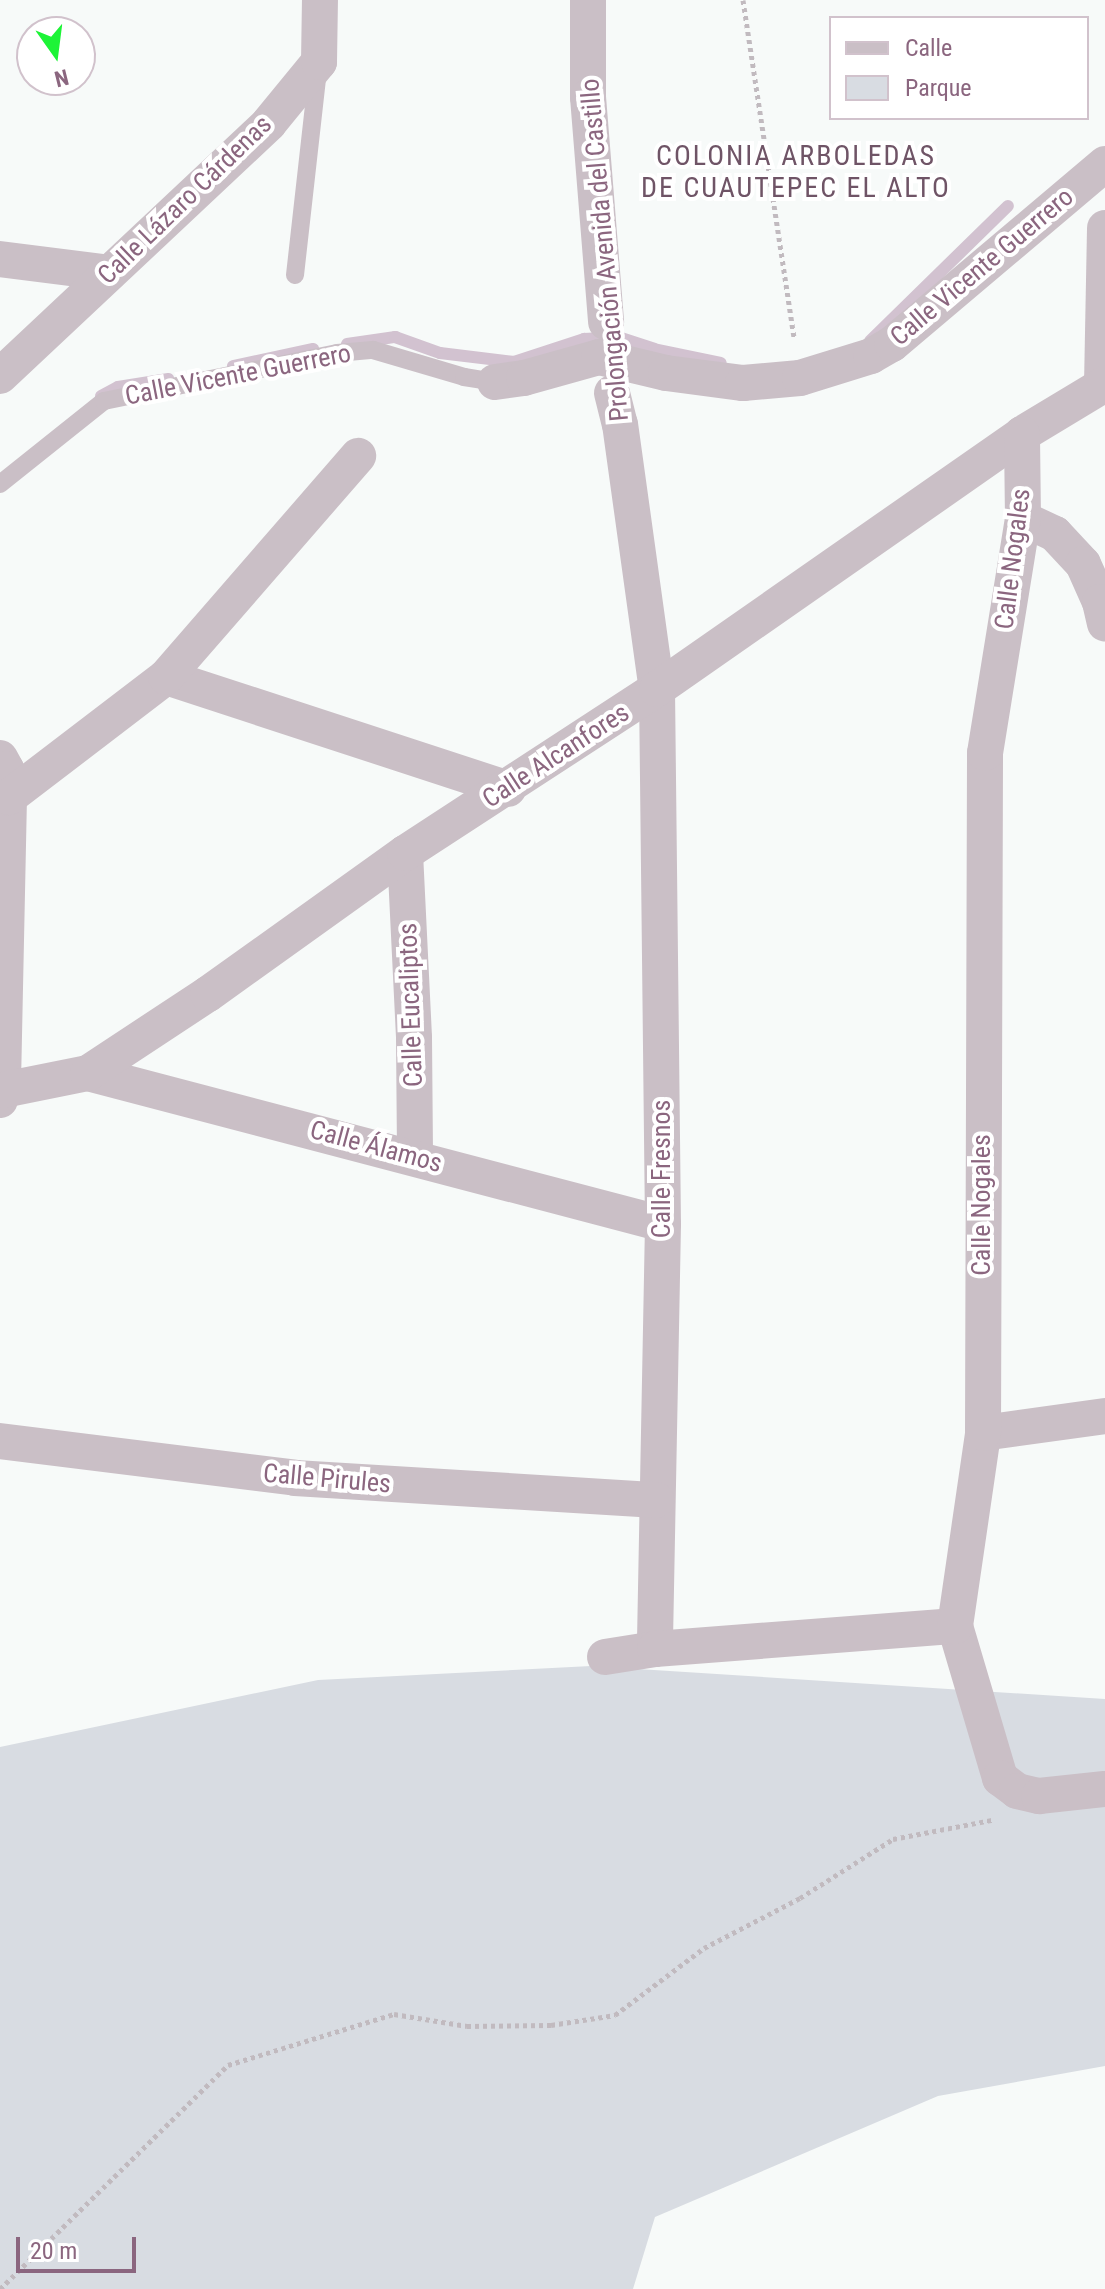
<!DOCTYPE html>
<html>
<head>
<meta charset="utf-8">
<style>
	body { margin:0 }
	#map { position:relative; width:1105px; height:2289px; overflow:hidden; background:#f7faf9; font-family:"Roboto Condensed",sans-serif }
	div>[style] { position:absolute }
	[style*='--x'] { left:calc(var(--x)*1px); top:calc(var(--y)*1px); width:calc(var(--w)*1px); rotate:calc(var(--a)*1deg) }
	.green>* { inset:0; background:#d8dce2 }
	.stream>* { height:12px; margin:-6px; padding:0 6px; transform-origin:6px; border-radius:6px; background:#d2c2d0 }
	.path>* { height:5px; margin-top:-2.5px; transform-origin:0; background:repeating-linear-gradient(90deg,#c1babf 0 4px,transparent 0 8px) }
	.lane>* { height:18px; margin:-9px; padding:0 9px; transform-origin:9px; border-radius:9px; background:#cabfc6 }
	.street>* { height:36px; margin:-18px; padding:0 18px; transform-origin:18px; border-radius:18px; background:#cabfc6 }
	.path-bridge>* { height:5px; margin-top:-2.5px; transform-origin:0; background:repeating-linear-gradient(90deg,#c1babf 0 4px,transparent 0 8px) }
	span { translate:-50% -50%; white-space:nowrap; text-align:center; line-height:1.15; -webkit-text-stroke:8px #fff; paint-order:stroke }
	.street-label { font-size:26px; color:#8b667f }
	.neighbourhood-label { font-size:28px; color:#6f5466; letter-spacing:2px }
	.legend { position:absolute; left:829px; top:16px; width:260px; height:104px; box-sizing:border-box; background:#fff; border:2px solid #d1c2cc; margin:0; padding:10px 14px; list-style:none; font-size:24px; color:#8b667f }
	.legend li { display:flex; align-items:center; gap:16px; height:40px }
	.legend b { width:40px; border:2px solid #d1c2cc }
	.north { position:absolute; left:16px; top:16px; width:80px; height:80px; box-sizing:border-box; background:#fff; border:2px solid #d1c2cc; border-radius:50%; rotate:166deg; font-size:22px; font-weight:700; line-height:32px; text-align:center; color:#8b667f }
	.north::after { content:''; display:block; margin:auto; width:28px; height:36px; background:#1df437; clip-path:polygon(50% 0,100% 100%,50% 72%,0 100%) }
	.scale { position:absolute; left:16px; top:2237px; width:120px; height:36px; box-sizing:border-box; border:4px solid #8b667f; border-top:0; padding-left:10px; font-size:24px; line-height:28px; white-space:nowrap; color:#8b667f; -webkit-text-stroke:6px #fff; paint-order:stroke }
</style>
</head>
<body>
<div id="map">
	<div class="green">
		<i style="clip-path:polygon(591px 1666px,1105px 1699px,1105px 2066px,938px 2096px,655px 2217px,633px 2289px,0 2289px,0 1747px,318px 1680px)"></i>
	</div>
	<div class="stream">
		<i style="--x:870;--y:341;--w:193;--a:-44.4"></i>
		<i style="--x:347;--y:344;--w:49;--a:-8.3"></i>
		<i style="--x:395;--y:337;--w:48;--a:19.6"></i>
		<i style="--x:440;--y:353;--w:75;--a:6.9"></i>
		<i style="--x:514;--y:362;--w:74;--a:-18.2"></i>
		<i style="--x:584;--y:339;--w:34;--a:-3"></i>
		<i style="--x:618;--y:337;--w:38;--a:18"></i>
		<i style="--x:654;--y:349;--w:68;--a:11.8"></i>
		<i style="--x:233;--y:366;--w:82;--a:-12"></i>
		<i style="--x:101;--y:396;--w:19;--a:-28"></i>
		<i style="--x:118;--y:387;--w:51;--a:-9.1"></i>
	</div>
	<div class="path">
		<i style="--x:743;--y:0;--w:343;--a:81.4"></i>
		<i style="--x:0;--y:2289;--w:320;--a:-44.5"></i>
		<i style="--x:228;--y:2065;--w:174;--a:-17.1"></i>
		<i style="--x:394;--y:2014;--w:74;--a:9.3"></i>
		<i style="--x:467;--y:2026;--w:84;--a:-0.7"></i>
		<i style="--x:551;--y:2025;--w:65;--a:-8.9"></i>
		<i style="--x:615;--y:2015;--w:111;--a:-37"></i>
		<i style="--x:704;--y:1948;--w:108;--a:-27.5"></i>
		<i style="--x:800;--y:1898;--w:110;--a:-32.4"></i>
		<i style="--x:893;--y:1839;--w:101;--a:-10.9"></i>
	</div>
	<div class="lane">
		<i style="--x:295;--y:275;--w:205;--a:-83.6"></i>
		<i style="--x:0;--y:484;--w:133;--a:-38.6"></i>
		<i style="--x:104;--y:401;--w:238;--a:-11.6"></i>
		<i style="--x:337;--y:353;--w:36;--a:-5"></i>
		<i style="--x:373;--y:350;--w:95;--a:16.5"></i>
		<i style="--x:464;--y:377;--w:31;--a:9"></i>
	</div>
	<div class="street">
		<i style="--x:588;--y:0;--w:97;--a:90"></i>
		<i style="--x:588;--y:97;--w:226;--a:85.4"></i>
		<i style="--x:0;--y:259;--w:110;--a:7.3"></i>
		<i style="--x:0;--y:376;--w:369;--a:-43.2"></i>
		<i style="--x:269;--y:123;--w:79;--a:-50.7"></i>
		<i style="--x:319;--y:62;--w:62;--a:-89.1"></i>
		<i style="--x:495;--y:382;--w:29;--a:-8"></i>
		<i style="--x:524;--y:378;--w:78;--a:-15.6"></i>
		<i style="--x:599;--y:357;--w:69;--a:13.4"></i>
		<i style="--x:666;--y:373;--w:78;--a:7.4"></i>
		<i style="--x:743;--y:383;--w:57;--a:-5"></i>
		<i style="--x:800;--y:378;--w:74;--a:-17.2"></i>
		<i style="--x:871;--y:356;--w:24;--a:-30"></i>
		<i style="--x:892;--y:344;--w:279;--a:-40.2"></i>
		<i style="--x:1102;--y:385;--w:157;--a:-88.9"></i>
		<i style="--x:612;--y:393;--w:32;--a:76"></i>
		<i style="--x:620;--y:424;--w:268;--a:82.1"></i>
		<i style="--x:657;--y:689;--w:535;--a:89.36"></i>
		<i style="--x:663;--y:1224;--w:425;--a:91.1"></i>
		<i style="--x:1023;--y:519;--w:35;--a:25"></i>
		<i style="--x:1055;--y:534;--w:41;--a:47"></i>
		<i style="--x:1083;--y:564;--w:42;--a:65.9"></i>
		<i style="--x:1100;--y:602;--w:22;--a:77"></i>
		<i style="--x:166;--y:677;--w:360;--a:18.1"></i>
		<i style="--x:0;--y:758;--w:13;--a:61"></i>
		<i style="--x:6;--y:769;--w:28;--a:84"></i>
		<i style="--x:9;--y:797;--w:293;--a:91.2"></i>
		<i style="--x:0;--y:798;--w:9;--a:-6"></i>
		<i style="--x:9;--y:797;--w:198;--a:-37.4"></i>
		<i style="--x:166;--y:677;--w:293;--a:-49"></i>
		<i style="--x:405;--y:853;--w:185;--a:87.2"></i>
		<i style="--x:414;--y:1038;--w:119;--a:89.5"></i>
		<i style="--x:88;--y:1073;--w:594;--a:14.71"></i>
		<i style="--x:0;--y:1100;--w:10;--a:-73"></i>
		<i style="--x:3;--y:1090;--w:87;--a:-11.3"></i>
		<i style="--x:88;--y:1073;--w:144;--a:-33.4"></i>
		<i style="--x:208;--y:994;--w:242;--a:-35.6"></i>
		<i style="--x:405;--y:853;--w:301;--a:-33.1"></i>
		<i style="--x:657;--y:689;--w:445;--a:-34.9"></i>
		<i style="--x:1022;--y:434;--w:97;--a:-31.1"></i>
		<i style="--x:983;--y:1433;--w:123;--a:-7.9"></i>
		<i style="--x:0;--y:1441;--w:297;--a:7.1"></i>
		<i style="--x:295;--y:1478;--w:362;--a:3.5"></i>
		<i style="--x:955;--y:1626;--w:159;--a:73.5"></i>
		<i style="--x:1000;--y:1778;--w:21;--a:37"></i>
		<i style="--x:1017;--y:1791;--w:23;--a:13"></i>
		<i style="--x:1039;--y:1796;--w:66;--a:-6.1"></i>
		<i style="--x:605;--y:1657;--w:51;--a:-9.1"></i>
		<i style="--x:655;--y:1649;--w:301;--a:-4.4"></i>
		<i style="--x:955;--y:1626;--w:195;--a:-81.7"></i>
		<i style="--x:983;--y:1433;--w:680;--a:-89.83"></i>
		<i style="--x:985;--y:753;--w:237;--a:-80.8"></i>
		<i style="--x:1023;--y:519;--w:85;--a:-90.7"></i>
	</div>
	<div class="path-bridge">
		<i style="--x:606;--y:322;--w:71;--a:85.2"></i>
	</div>
	<div class="street-label">
		<span style="left:185px;top:200px;rotate:-44deg">Calle Lázaro Cárdenas</span>
		<span style="left:605px;top:250px;rotate:-95deg">Prolongación Avenida del Castillo</span>
		<span style="left:982px;top:267px;rotate:-40deg">Calle Vicente Guerrero</span>
		<span style="left:238px;top:375px;rotate:-11deg">Calle Vicente Guerrero</span>
		<span style="left:1013px;top:559px;rotate:-83deg">Calle Nogales</span>
		<span style="left:556px;top:756px;rotate:-33deg">Calle Alcanfores</span>
		<span style="left:411px;top:1005px;rotate:-92deg">Calle Eucaliptos</span>
		<span style="left:376px;top:1147px;rotate:15deg">Calle Álamos</span>
		<span style="left:662px;top:1169px;rotate:-90deg">Calle Fresnos</span>
		<span style="left:982px;top:1205px;rotate:-90deg">Calle Nogales</span>
		<span style="left:327px;top:1479px;rotate:5deg">Calle Pirules</span>
	</div>
	<div class="neighbourhood-label">
		<span style="left:796px;top:172px">COLONIA ARBOLEDAS<br>DE CUAUTEPEC EL ALTO</span>
	</div>
	<ul class="legend">
	<li><b style="height:10px;background:#cabfc6"></b>Calle</li>
	<li><b style="height:22px;background:#d8dce2"></b>Parque</li>
	</ul>
	<div class="north">N</div>
	<div class="scale">20 m</div>
</div>
</body>
</html>
